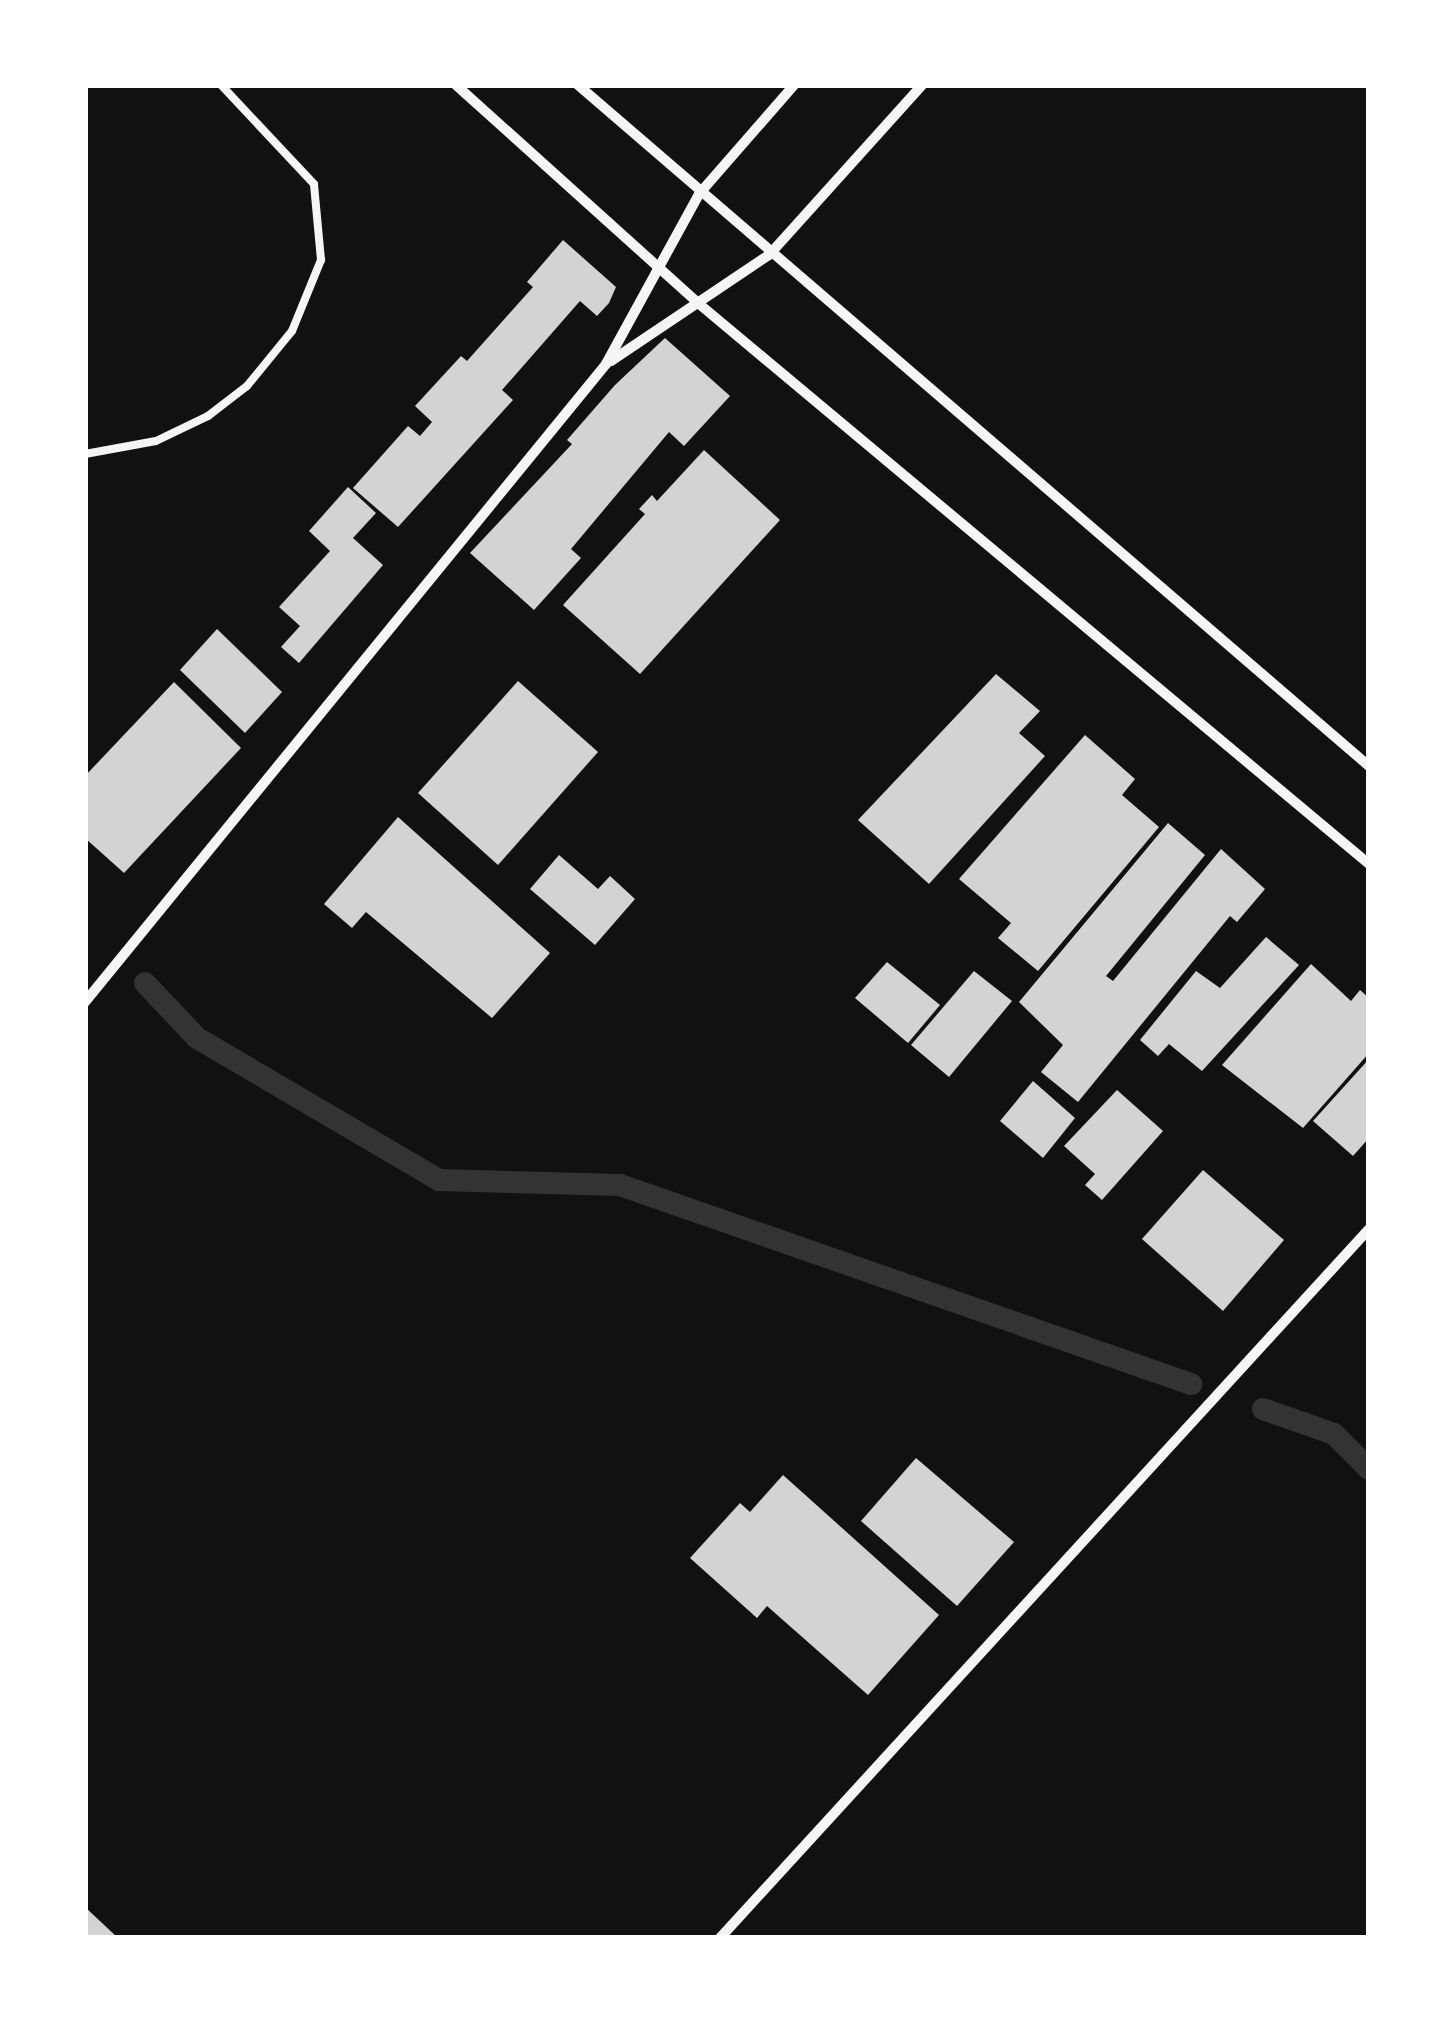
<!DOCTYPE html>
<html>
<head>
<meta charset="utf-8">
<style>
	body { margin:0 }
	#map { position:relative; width:1454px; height:2023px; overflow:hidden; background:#111; font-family:Signika,sans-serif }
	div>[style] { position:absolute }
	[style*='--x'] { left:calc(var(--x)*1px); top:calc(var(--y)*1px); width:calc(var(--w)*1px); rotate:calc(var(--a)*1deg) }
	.stream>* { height:22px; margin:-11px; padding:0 11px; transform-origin:11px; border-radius:11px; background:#333 }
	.building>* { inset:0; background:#d3d3d3 }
	.service>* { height:8px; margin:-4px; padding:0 4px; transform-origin:4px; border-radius:4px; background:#f5f5f5 }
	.minor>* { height:10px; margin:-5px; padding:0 5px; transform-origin:5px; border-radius:5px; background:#f5f5f5 }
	span { translate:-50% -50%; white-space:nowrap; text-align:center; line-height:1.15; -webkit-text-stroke:10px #fff; paint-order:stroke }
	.frame { position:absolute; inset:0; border:88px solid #fff; pointer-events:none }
</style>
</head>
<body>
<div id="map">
	<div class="stream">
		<i style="--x:145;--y:983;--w:76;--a:46.6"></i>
		<i style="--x:197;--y:1038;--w:281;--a:30.4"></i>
		<i style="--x:439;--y:1180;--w:181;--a:1.6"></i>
		<i style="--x:620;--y:1185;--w:605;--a:19.21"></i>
		<i style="--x:1263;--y:1409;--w:75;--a:19.4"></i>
		<i style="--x:1334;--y:1434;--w:49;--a:45"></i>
	</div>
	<div class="building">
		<i style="clip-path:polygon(563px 240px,616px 287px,609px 303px,597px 316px,580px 301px,502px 390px,513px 400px,398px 527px,353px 488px,408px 426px,420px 436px,432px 422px,415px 406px,461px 356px,467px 361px,533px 287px,527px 282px)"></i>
		<i style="clip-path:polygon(665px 338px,730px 396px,684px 446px,669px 432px,571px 549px,581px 558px,534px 610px,470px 553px,572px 444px,567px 440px,615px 385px)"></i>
		<i style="clip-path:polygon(704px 450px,780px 520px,640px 674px,563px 605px,645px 514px,639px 509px,652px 495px,657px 501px)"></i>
		<i style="clip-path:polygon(348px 487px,376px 513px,353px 538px,383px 565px,299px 663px,281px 647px,300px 626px,279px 607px,330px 551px,309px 531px)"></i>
		<i style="clip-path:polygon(217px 629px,282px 692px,245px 733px,180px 670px)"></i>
		<i style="clip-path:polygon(996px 674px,1040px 711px,1019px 733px,1045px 756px,929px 884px,858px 820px)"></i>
		<i style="clip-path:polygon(518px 681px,598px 752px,498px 865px,418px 793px)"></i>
		<i style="clip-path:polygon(174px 682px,241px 748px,124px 873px,85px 838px,85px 776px)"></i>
		<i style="clip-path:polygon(1085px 735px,1135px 779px,1122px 795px,1159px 827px,1038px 971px,998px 938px,1011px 923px,959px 879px)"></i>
		<i style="clip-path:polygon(398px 817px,550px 953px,492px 1018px,366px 912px,352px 928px,324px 904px)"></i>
		<i style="clip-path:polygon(1168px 823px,1205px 855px,1106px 976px,1113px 981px,1221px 849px,1265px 889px,1237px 922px,1230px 916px,1078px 1102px,1041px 1072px,1063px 1045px,1019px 1002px)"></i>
		<i style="clip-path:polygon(559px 855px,598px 889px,610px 876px,635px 899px,595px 945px,530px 889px)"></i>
		<i style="clip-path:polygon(1266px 937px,1299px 965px,1202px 1071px,1169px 1044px,1158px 1056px,1140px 1040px,1196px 971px,1220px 988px)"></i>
		<i style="clip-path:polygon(887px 962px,940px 1005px,908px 1043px,855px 998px)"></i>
		<i style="clip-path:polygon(1311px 964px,1351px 1001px,1360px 990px,1369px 998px,1369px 1053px,1303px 1128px,1222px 1065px)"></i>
		<i style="clip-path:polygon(974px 971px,1012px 1001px,949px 1077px,911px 1045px)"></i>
		<i style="clip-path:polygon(1369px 1059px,1369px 1138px,1353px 1156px,1313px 1121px)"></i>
		<i style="clip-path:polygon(1033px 1081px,1075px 1118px,1043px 1158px,1000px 1121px)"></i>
		<i style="clip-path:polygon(1117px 1090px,1163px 1131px,1102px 1200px,1085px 1185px,1095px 1174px,1064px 1146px)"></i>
		<i style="clip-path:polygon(1203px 1170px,1284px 1240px,1223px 1311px,1142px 1239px)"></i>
		<i style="clip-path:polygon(916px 1458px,1014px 1542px,957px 1606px,861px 1521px)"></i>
		<i style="clip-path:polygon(783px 1475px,939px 1615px,868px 1695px,767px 1606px,757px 1618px,690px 1558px,740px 1503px,750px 1512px)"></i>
		<i style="clip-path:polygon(85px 1907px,118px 1938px,85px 1938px)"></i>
	</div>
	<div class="service">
		<i style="--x:85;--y:454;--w:72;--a:-10.4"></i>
		<i style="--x:156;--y:441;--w:58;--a:-25.7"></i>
		<i style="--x:208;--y:416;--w:49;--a:-37.6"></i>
		<i style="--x:247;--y:386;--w:71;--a:-50.7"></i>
		<i style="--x:292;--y:331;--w:77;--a:-67.8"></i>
		<i style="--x:321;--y:260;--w:76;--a:-95.3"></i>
		<i style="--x:314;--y:184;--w:136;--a:-133.2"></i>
	</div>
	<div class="minor">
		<i style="--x:456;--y:85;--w:326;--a:42"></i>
		<i style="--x:698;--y:303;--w:875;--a:39.9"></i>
		<i style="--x:578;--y:85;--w:1044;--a:40.73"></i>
		<i style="--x:611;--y:361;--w:190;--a:-33.9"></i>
		<i style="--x:769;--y:255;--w:229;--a:-48"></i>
		<i style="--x:85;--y:1002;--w:824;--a:-50.76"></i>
		<i style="--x:606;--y:364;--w:194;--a:-61.3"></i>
		<i style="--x:699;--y:194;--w:145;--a:-48.9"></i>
		<i style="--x:720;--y:1938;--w:961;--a:-47.53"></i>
	</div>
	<div class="frame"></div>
</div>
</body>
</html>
